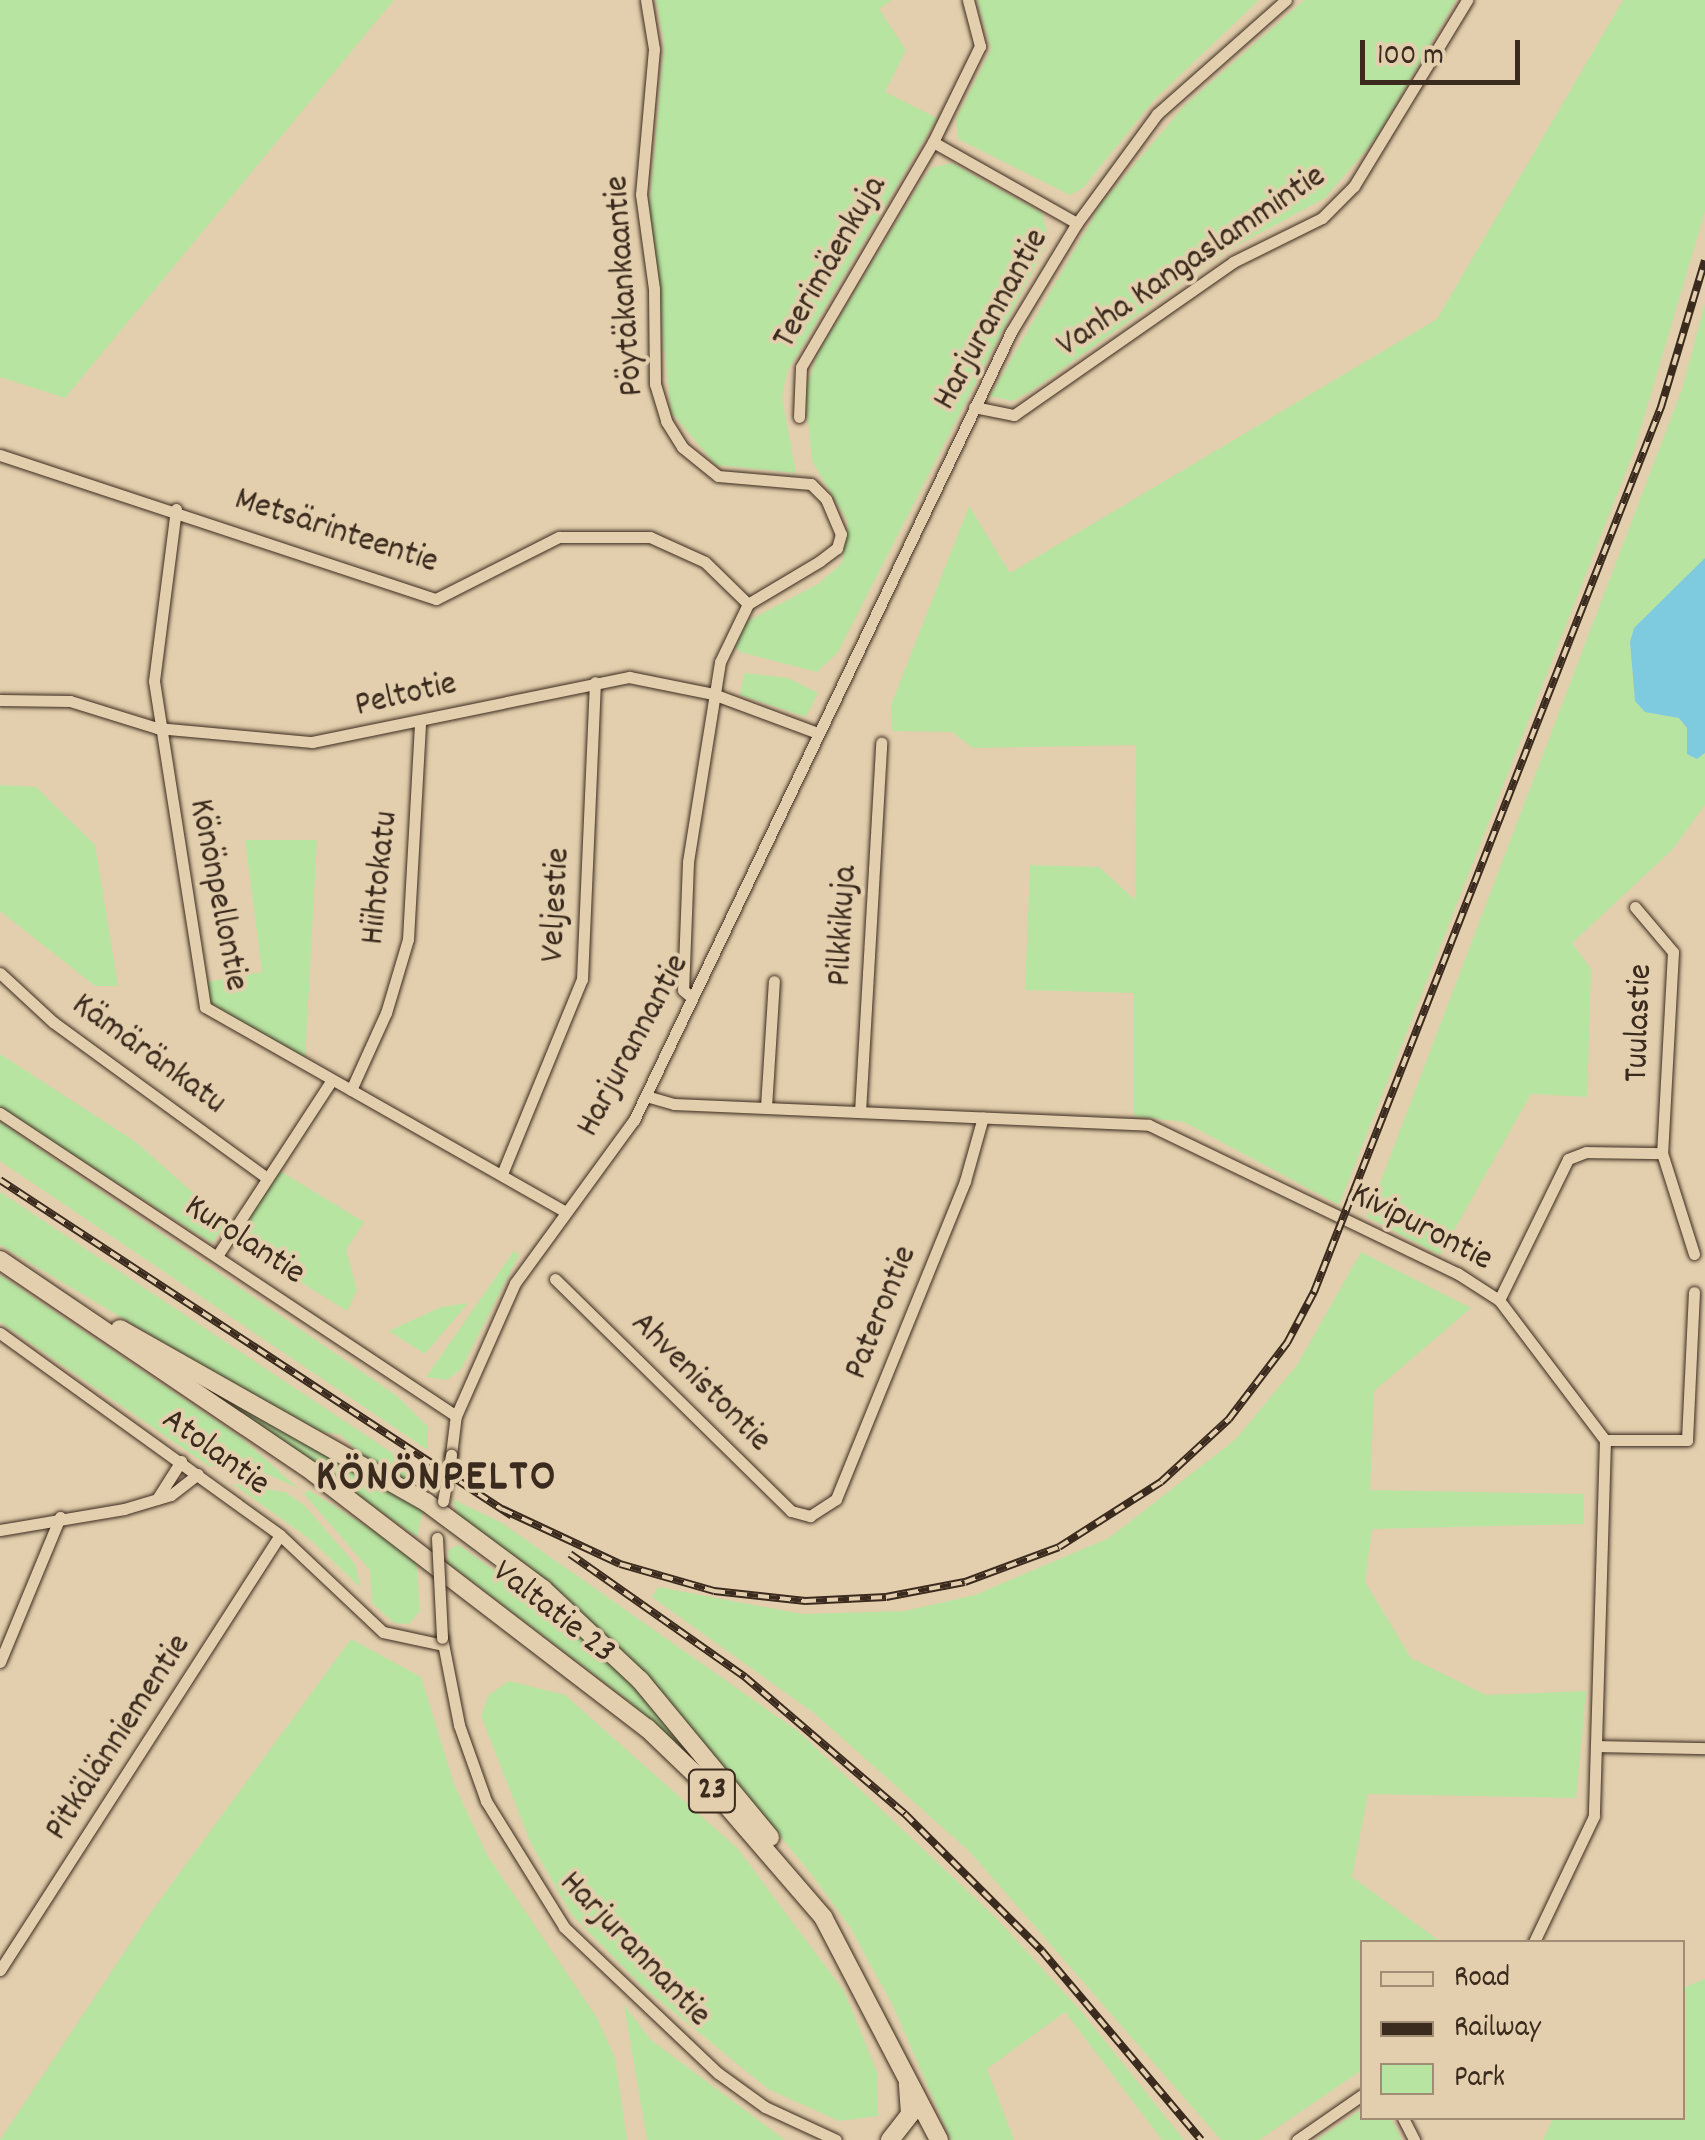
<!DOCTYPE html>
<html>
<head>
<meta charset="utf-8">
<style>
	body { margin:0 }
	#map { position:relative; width:1705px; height:2140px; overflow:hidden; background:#e3cfad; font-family:Dekko,sans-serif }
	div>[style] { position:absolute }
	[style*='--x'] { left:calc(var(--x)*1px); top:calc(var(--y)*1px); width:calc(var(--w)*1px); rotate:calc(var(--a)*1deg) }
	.green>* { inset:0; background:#b8e4a2 }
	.water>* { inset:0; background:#7ecade }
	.roads { filter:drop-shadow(0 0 2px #3b2a1e) drop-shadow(0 0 2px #3b2a1e) }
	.minor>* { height:11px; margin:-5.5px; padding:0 5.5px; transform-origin:5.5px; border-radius:5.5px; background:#e3cfad }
	.highway>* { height:18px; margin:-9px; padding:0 9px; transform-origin:9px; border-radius:9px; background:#e3cfad }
	.rail>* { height:8px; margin-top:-4px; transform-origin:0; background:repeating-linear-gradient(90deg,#e3cfad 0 11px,#3b2a1e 0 22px); box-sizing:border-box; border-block:2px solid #3b2a1e }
	.bridges { filter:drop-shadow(0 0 2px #3b2a1e) drop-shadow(0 0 2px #3b2a1e) }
	.minor-bridge>* { height:11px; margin:-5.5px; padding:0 5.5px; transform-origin:5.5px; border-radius:5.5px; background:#e3cfad }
	span { translate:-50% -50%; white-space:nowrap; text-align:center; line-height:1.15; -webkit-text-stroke:8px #e3cfad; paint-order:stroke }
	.shield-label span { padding:2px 8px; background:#e3cfad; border:2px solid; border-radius:8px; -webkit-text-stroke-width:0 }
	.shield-label { font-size:32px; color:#3b2a1e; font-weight:700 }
	.street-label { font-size:35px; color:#3b2a1e }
	.district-label { font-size:45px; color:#3b2a1e; font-weight:700; letter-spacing:2.5px }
	.legend { position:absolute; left:1360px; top:1940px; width:325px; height:180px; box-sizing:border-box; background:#e3cfad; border:2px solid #a08d74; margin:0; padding:12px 18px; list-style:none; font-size:30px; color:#3b2a1e }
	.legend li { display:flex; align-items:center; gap:20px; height:50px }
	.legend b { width:50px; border:2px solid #a08d74 }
	.scale { position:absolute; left:1360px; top:40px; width:160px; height:45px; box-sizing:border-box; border:5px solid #3b2a1e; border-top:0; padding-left:12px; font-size:30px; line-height:35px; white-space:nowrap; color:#3b2a1e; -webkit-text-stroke:8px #e3cfad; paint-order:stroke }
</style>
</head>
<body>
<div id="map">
	<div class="green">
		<i style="clip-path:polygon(0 0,394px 0,65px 398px,0 377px)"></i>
		<i style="clip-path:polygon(656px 0,892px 0,879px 9px,906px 50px,885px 92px,937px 118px,787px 372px,782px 398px,796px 473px,716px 465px,671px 412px,649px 210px,664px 43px)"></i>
		<i style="clip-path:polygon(977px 0,1259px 0,1154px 100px,1083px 188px,1070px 195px,958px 139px,956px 119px,991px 49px)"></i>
		<i style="clip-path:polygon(1304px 0,1456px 0,1376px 138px,1325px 198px,1225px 252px,1034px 389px,1013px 401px,990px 396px,1101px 204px,1184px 106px)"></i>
		<i style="clip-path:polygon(1623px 0,1705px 0,1705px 211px,1634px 451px,1339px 1205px,1184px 1122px,1134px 1116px,1134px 993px,1025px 990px,1030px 865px,1099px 867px,1135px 900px,1136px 745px,973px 748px,952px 732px,892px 731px,891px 705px,969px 506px,1010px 573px,1437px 319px)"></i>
		<i style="clip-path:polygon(952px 163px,1042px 213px,1049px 239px,838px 652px,817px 672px,740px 652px,735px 646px,746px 622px,818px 584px,842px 563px,848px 522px,812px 461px,805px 390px,818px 353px,919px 185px,931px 168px)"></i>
		<i style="clip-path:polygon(1705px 303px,1705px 558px,1681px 588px,1649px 613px,1630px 642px,1635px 701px,1645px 712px,1679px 718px,1687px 728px,1687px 754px,1697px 759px,1705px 753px,1705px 805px,1672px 850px,1572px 943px,1591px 969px,1587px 1097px,1531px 1094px,1440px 1255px,1367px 1217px,1682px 389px)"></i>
		<i style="clip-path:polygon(744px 673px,788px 678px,818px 693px,806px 717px,740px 695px)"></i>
		<i style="clip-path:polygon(0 785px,36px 787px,95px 845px,118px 986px,95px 986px,0 911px)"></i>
		<i style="clip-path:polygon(245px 840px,317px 840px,305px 1060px,211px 1004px,207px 982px,262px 972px)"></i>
		<i style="clip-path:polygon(0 1054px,136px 1142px,226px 1222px,212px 1243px,0 1109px)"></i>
		<i style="clip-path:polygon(0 1122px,397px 1396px,428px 1427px,428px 1450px,0 1161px)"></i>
		<i style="clip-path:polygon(280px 1171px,364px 1222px,346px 1250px,357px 1290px,347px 1311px,232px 1239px)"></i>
		<i style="clip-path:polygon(0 1192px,424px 1474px,419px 1488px,372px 1465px,341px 1435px,320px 1431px,221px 1377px,0 1245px)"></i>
		<i style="clip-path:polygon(514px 1251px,519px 1255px,461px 1369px,447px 1380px,426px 1377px)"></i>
		<i style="clip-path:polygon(1361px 1252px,1471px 1308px,1374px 1391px,1370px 1490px,1584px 1494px,1584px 1524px,1372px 1529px,1365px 1582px,1411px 1658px,1486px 1695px,1586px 1691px,1576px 1798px,1368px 1794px,1352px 1877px,1441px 1942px,1362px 1942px,1362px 2070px,1259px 2140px,1221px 2140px,970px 1852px,814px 1713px,652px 1597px,658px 1587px,802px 1614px,905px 1611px,975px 1595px,1109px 1538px,1236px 1439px,1297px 1365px)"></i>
		<i style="clip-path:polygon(0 1275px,240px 1437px,298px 1488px,249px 1466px,209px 1466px,0 1322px)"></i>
		<i style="clip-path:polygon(468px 1303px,425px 1354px,389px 1331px,441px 1307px)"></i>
		<i style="clip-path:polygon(147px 1351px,423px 1510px,417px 1537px,356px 1494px)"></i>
		<i style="clip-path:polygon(233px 1484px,285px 1492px,304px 1505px,355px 1564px,361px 1588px,311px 1540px)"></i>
		<i style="clip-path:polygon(309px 1490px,416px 1558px,420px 1611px,409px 1624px,394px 1623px,372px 1603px,370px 1570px,304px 1494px)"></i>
		<i style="clip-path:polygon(452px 1499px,502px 1523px,799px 1732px,996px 1918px,1080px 2010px,1184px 2140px,1162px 2140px,1065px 2012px,987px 2069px,1014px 2140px,951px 2140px,894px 2008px,850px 1927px,812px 1875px,649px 1677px,527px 1564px,462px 1523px)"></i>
		<i style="clip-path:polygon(459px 1545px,600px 1647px,728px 1793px,625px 1698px,448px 1563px,449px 1549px)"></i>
		<i style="clip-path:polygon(351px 1639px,421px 1677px,454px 1784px,487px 1855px,597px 2018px,615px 2058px,627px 2140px,0 2140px,151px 1912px)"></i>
		<i style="clip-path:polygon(509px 1681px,565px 1695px,737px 1848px,844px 1991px,877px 2072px,878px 2116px,839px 2121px,768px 2089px,642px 1986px,572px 1915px,531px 1844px,481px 1716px,489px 1695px)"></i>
		<i style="clip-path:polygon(1705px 1979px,1705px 2140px,1543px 2140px,1553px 2118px,1682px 2118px,1683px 1988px)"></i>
		<i style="clip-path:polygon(624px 2005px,651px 2040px,785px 2140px,647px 2140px)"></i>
		<i style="clip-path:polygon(1362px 2109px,1362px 2118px,1391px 2118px,1402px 2140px,1316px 2140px)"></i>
	</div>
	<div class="water">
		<i style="clip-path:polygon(1705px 558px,1705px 753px,1697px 759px,1687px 754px,1687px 728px,1679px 718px,1645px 712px,1635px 701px,1630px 642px,1634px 628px)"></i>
	</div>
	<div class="roads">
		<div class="minor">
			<i style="--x:646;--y:0;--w:50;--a:80.7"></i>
			<i style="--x:654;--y:49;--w:146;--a:95.1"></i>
			<i style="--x:641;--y:194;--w:96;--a:82.2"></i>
			<i style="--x:654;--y:289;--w:95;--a:89.4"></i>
			<i style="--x:655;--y:384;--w:39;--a:73"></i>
			<i style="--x:666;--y:421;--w:31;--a:58"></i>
			<i style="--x:682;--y:447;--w:46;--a:38.9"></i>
			<i style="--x:718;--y:476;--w:93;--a:4.9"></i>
			<i style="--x:811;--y:484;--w:21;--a:45"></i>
			<i style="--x:826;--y:499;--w:38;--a:67"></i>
			<i style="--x:841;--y:534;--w:15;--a:106"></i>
			<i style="--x:837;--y:548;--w:21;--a:143"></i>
			<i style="--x:820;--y:561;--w:84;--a:149.2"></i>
			<i style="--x:748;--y:604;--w:64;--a:115.8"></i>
			<i style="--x:720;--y:662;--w:203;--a:99.1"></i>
			<i style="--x:688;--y:862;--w:128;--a:92.2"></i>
			<i style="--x:683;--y:990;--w:11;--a:41"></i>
			<i style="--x:968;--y:0;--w:48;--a:75.4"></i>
			<i style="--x:980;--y:46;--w:107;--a:116.1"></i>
			<i style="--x:933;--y:142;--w:165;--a:29.4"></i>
			<i style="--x:974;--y:407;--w:41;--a:11.3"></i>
			<i style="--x:1014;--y:415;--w:267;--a:-34.9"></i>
			<i style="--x:1233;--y:262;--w:99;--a:-26.3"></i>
			<i style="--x:1322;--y:218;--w:45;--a:-45"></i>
			<i style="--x:1354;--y:186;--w:218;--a:-58.7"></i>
			<i style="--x:799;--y:417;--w:50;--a:-87.7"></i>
			<i style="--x:801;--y:367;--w:261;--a:-59.6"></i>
			<i style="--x:0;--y:455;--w:459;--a:18.3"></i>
			<i style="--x:436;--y:599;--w:138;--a:-26.8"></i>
			<i style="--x:559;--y:537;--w:91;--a:0"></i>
			<i style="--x:650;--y:537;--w:60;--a:24.4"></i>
			<i style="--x:705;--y:562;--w:60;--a:44.3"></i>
			<i style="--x:176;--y:509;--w:173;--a:97.3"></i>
			<i style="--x:154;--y:681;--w:330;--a:81.1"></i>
			<i style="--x:205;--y:1007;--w:413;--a:29.6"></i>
			<i style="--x:0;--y:700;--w:70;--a:0.8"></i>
			<i style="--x:70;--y:701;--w:91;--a:17.2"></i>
			<i style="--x:157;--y:728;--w:156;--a:5.2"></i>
			<i style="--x:312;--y:742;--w:324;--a:-11.6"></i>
			<i style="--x:629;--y:677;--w:86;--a:11.4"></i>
			<i style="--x:713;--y:694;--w:112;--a:20.4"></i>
			<i style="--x:1635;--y:907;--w:59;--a:49.8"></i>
			<i style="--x:1673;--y:952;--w:201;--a:93.1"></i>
			<i style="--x:1662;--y:1153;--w:106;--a:72.4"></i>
			<i style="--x:0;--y:973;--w:72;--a:42.8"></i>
			<i style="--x:53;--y:1022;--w:265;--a:36.1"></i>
			<i style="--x:351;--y:1090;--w:85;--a:-65.6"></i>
			<i style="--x:386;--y:1013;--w:77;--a:-73.4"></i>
			<i style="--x:408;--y:939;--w:217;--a:-86.8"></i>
			<i style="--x:646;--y:1096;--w:29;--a:16"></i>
			<i style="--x:674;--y:1104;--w:475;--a:2.5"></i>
			<i style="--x:1149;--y:1125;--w:342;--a:25.7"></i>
			<i style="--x:1457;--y:1273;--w:50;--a:32.7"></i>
			<i style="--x:1499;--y:1300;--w:176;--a:52.9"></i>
			<i style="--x:1605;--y:1440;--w:376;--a:91.7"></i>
			<i style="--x:1594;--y:1816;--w:140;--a:115.5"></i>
			<i style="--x:766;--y:1107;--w:126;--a:-86.4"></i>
			<i style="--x:860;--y:1112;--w:370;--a:-86.7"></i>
			<i style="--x:0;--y:1113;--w:547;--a:33.6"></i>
			<i style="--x:502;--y:1174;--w:211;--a:-67.7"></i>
			<i style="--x:582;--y:979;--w:297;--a:-87.5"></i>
			<i style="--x:217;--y:1256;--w:209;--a:-56.9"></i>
			<i style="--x:555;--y:1279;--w:331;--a:44.5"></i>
			<i style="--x:791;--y:1511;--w:20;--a:15"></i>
			<i style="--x:810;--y:1516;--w:31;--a:-33"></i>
			<i style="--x:836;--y:1499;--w:343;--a:-67.9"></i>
			<i style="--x:965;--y:1181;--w:66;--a:-74.3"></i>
			<i style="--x:1499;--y:1300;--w:157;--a:-63.9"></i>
			<i style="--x:1568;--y:1159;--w:19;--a:-21"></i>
			<i style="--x:1586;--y:1152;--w:76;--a:0.8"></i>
			<i style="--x:0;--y:1333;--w:345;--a:35.8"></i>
			<i style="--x:280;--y:1535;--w:141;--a:43.3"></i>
			<i style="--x:383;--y:1632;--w:61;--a:12.2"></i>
			<i style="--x:1605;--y:1440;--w:82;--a:0"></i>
			<i style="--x:1687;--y:1440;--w:148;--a:-87.3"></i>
			<i style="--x:451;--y:1455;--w:39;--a:-83"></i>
			<i style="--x:456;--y:1416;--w:145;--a:-66.1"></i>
			<i style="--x:515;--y:1283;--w:202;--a:-53.9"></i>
			<i style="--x:634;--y:1120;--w:874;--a:-64.43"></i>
			<i style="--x:1011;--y:332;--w:127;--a:-58.8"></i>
			<i style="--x:1077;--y:223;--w:135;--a:-53.7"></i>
			<i style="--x:1157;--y:114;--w:172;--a:-41.5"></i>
			<i style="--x:157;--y:1499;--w:45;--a:-57.7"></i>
			<i style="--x:0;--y:1530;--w:126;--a:-9.6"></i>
			<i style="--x:124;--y:1509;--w:49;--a:-16.6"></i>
			<i style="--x:171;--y:1495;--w:34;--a:-38"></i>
			<i style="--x:442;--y:1638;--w:89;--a:78.9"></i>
			<i style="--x:459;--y:1725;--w:81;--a:70.4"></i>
			<i style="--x:486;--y:1801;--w:148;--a:58.2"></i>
			<i style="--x:564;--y:1927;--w:212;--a:43.5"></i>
			<i style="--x:718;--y:2073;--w:58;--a:35.9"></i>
			<i style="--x:765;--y:2107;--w:78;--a:24.9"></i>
			<i style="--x:0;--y:1662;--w:157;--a:-67.5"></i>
			<i style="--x:1599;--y:1746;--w:106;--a:1.1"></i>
			<i style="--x:0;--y:1970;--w:517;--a:-57.23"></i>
			<i style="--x:1403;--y:2118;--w:25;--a:63"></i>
			<i style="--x:1297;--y:2140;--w:79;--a:-34.7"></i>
		</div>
		<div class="highway">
			<i style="--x:0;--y:1260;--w:378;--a:34.1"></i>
			<i style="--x:313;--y:1472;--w:421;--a:37.5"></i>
			<i style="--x:647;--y:1728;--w:104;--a:43.8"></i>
			<i style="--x:722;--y:1800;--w:155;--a:49.2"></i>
			<i style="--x:823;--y:1917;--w:251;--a:62.5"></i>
			<i style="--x:120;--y:1329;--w:352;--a:29.5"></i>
			<i style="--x:426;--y:1502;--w:146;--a:36.6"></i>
			<i style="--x:543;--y:1589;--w:133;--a:43.2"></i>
			<i style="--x:640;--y:1680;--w:204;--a:50.4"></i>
			<i style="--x:890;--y:2140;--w:33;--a:-52"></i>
			<i style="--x:910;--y:2114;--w:31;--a:-94"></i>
		</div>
	</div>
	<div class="rail">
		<i style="--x:0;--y:1180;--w:612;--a:33.27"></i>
		<i style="--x:502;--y:1509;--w:130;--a:25"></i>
		<i style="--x:620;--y:1564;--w:98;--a:16"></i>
		<i style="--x:714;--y:1591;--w:92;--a:6.3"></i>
		<i style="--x:805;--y:1601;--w:81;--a:-2.8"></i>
		<i style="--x:886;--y:1597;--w:80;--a:-10.8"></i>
		<i style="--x:965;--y:1582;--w:100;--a:-20.4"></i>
		<i style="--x:1059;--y:1547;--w:121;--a:-32.5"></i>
		<i style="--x:1161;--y:1482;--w:93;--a:-42.8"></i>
		<i style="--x:1229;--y:1419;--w:96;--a:-52.7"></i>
		<i style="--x:1287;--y:1343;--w:58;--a:-62.1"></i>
		<i style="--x:1314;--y:1292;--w:951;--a:-68.59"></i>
		<i style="--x:1661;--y:407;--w:153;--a:-73.3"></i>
		<i style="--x:570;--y:1554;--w:214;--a:35.1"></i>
		<i style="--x:745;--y:1677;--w:211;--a:40.6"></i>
		<i style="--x:905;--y:1814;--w:194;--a:45"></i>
		<i style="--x:1042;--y:1951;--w:247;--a:49.9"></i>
	</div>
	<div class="bridges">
		<div class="minor-bridge">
			<i style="--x:443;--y:1501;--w:47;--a:-80.1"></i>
			<i style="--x:437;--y:1538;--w:100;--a:87.1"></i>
		</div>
	</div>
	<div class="shield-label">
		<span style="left:712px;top:1791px">23</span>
	</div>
	<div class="street-label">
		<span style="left:1192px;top:262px;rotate:-34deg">Vanha Kangaslammintie</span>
		<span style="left:831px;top:263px;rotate:-60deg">Teerimäenkuja</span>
		<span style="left:626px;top:286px;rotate:-94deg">Pöytäkankaantie</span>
		<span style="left:992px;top:320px;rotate:-61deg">Harjurannantie</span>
		<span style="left:336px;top:532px;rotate:18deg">Metsärinteentie</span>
		<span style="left:406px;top:696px;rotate:-13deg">Peltotie</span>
		<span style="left:381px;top:878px;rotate:-84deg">Hiihtokatu</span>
		<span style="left:217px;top:895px;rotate:79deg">Könönpellontie</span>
		<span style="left:557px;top:905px;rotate:-87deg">Veljestie</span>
		<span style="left:844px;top:926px;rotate:-87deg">Pilkkikuja</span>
		<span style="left:1640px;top:1023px;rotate:-88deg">Tuulastie</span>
		<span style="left:634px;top:1046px;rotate:-62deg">Harjurannantie</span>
		<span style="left:148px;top:1055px;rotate:36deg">Kämäränkatu</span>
		<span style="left:1421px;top:1228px;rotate:27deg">Kivipurontie</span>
		<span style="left:244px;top:1241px;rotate:33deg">Kurolantie</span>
		<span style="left:882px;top:1313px;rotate:-68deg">Paterontie</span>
		<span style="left:700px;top:1383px;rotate:45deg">Ahvenistontie</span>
		<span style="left:215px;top:1453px;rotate:36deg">Atolantie</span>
		<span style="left:553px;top:1613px;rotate:38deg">Valtatie 23</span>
		<span style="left:119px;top:1738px;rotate:-57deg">Pitkälänniementie</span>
		<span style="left:634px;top:1950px;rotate:46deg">Harjurannantie</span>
	</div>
	<div class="district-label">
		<span style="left:437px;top:1480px">KÖNÖNPELTO</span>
	</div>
	<ul class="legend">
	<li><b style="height:12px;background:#e3cfad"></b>Road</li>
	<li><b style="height:12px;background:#3b2a1e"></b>Railway</li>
	<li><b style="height:28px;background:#b8e4a2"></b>Park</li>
	</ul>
	<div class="scale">100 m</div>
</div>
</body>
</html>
